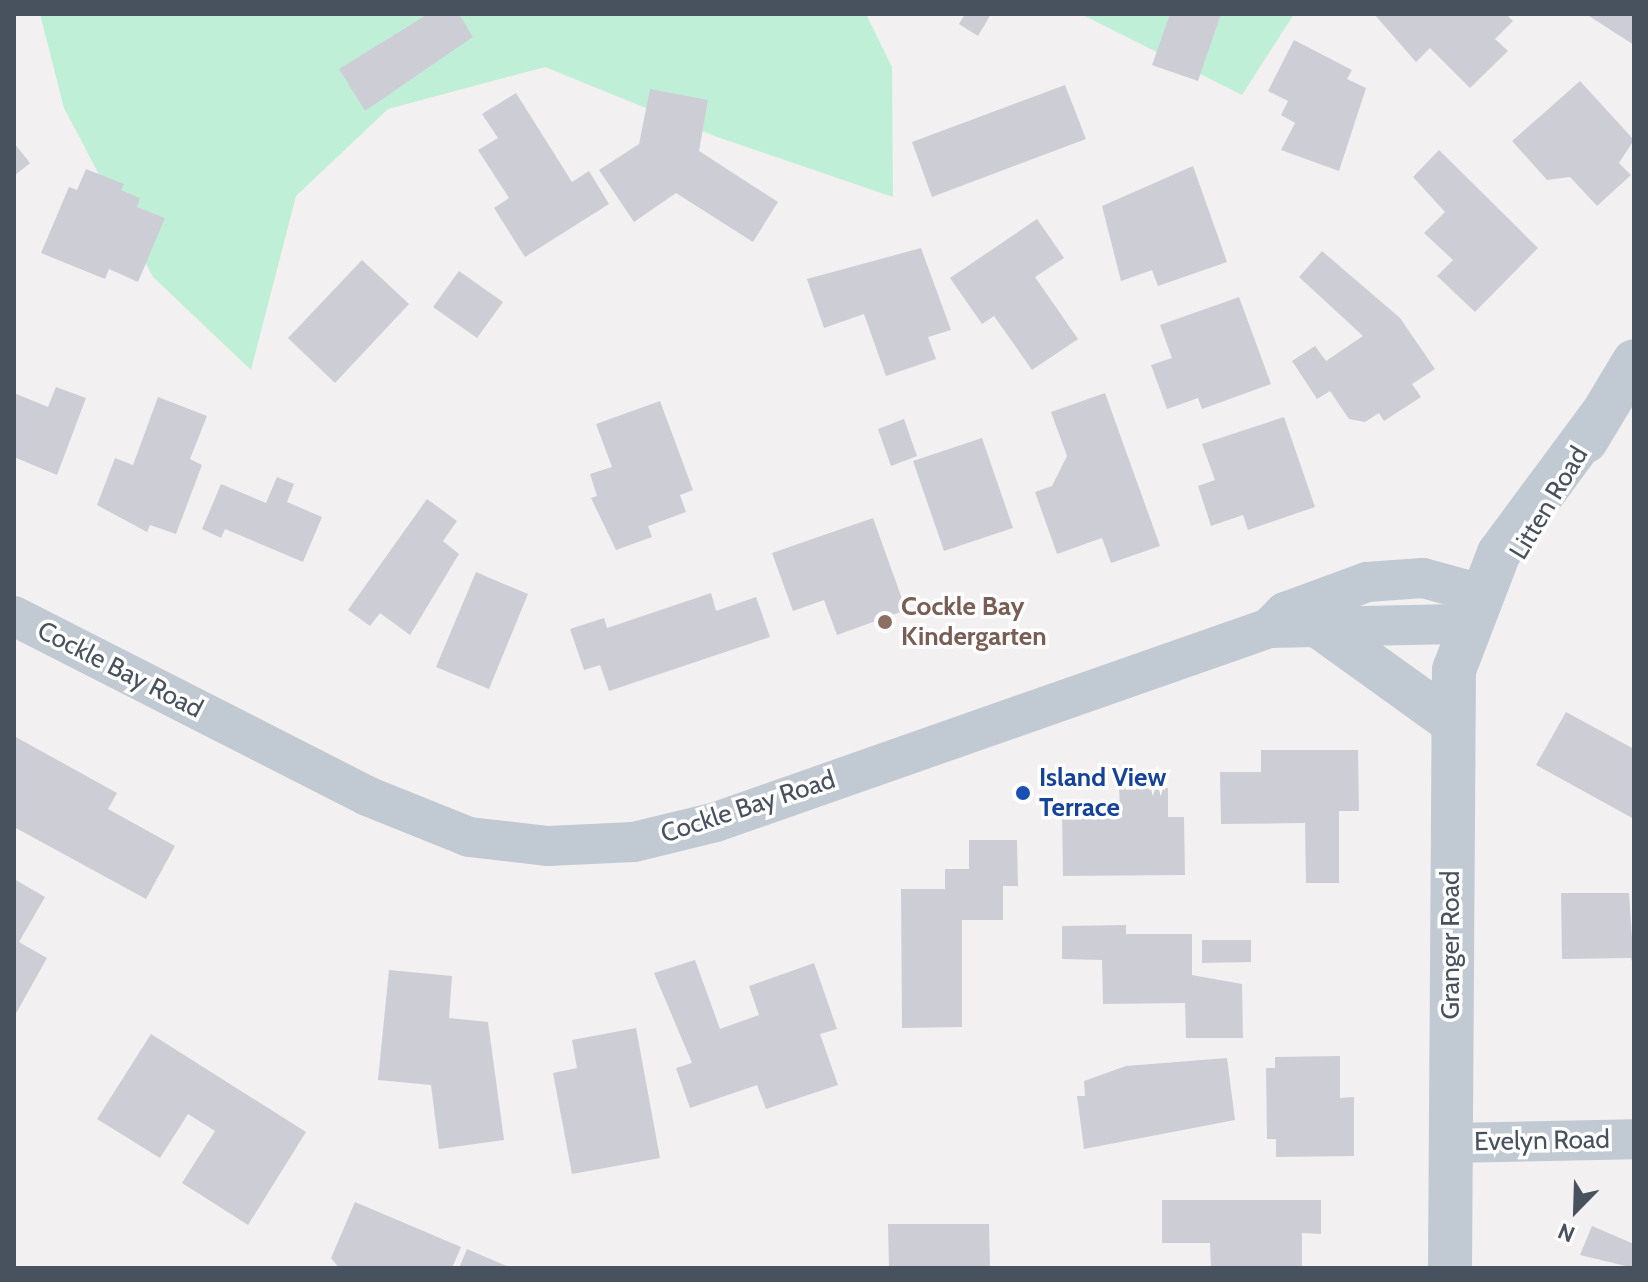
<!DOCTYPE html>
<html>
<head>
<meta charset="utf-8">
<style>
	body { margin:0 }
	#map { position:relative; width:1648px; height:1282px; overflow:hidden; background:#f2f0f0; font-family:Cabin,sans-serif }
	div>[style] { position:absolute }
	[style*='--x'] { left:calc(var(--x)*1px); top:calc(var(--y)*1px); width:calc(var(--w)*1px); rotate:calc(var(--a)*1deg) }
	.green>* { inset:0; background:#bff0d7 }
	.building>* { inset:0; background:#cdced5 }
	.minor>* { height:40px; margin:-20px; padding:0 20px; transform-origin:20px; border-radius:20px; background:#c1c9d2 }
	.tertiary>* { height:44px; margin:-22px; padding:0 22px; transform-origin:22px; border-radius:22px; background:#c1c9d2 }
	.dots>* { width:22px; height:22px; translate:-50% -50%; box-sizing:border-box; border:4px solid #fff; border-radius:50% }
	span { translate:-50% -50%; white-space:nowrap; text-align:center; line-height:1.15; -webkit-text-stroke:7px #fff; paint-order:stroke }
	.street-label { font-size:26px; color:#48515e }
	.education-label { font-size:26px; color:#785e54; font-weight:700 }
	.left { translate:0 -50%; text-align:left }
	.transit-label { font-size:26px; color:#164399; font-weight:700 }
	.frame { position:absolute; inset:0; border:16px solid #48515e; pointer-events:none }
	.north { position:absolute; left:1536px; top:1170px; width:80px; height:80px; -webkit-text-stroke:6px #fff; paint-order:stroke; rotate:203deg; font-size:22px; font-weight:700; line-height:32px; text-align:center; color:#48515e }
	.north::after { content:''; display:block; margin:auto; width:28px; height:36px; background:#48515e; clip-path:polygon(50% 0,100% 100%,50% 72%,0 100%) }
</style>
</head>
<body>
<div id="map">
	<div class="green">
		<i style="clip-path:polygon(40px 14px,866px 14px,892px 67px,893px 197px,717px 137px,545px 67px,388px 109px,296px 196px,251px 370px,153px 277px,64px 108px)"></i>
		<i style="clip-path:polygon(1081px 14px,1294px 14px,1242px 95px)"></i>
	</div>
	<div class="building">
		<i style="clip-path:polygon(428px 14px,459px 14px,473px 37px,365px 111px,339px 69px)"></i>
		<i style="clip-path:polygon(965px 14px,991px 14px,978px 36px,959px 24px)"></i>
		<i style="clip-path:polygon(1170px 14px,1221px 14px,1198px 81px,1152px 65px)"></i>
		<i style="clip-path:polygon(1374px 14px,1506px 14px,1513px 21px,1495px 39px,1508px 51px,1470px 88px,1430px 48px,1416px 62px)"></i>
		<i style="clip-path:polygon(1586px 14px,1634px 14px,1634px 45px)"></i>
		<i style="clip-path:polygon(1294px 40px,1352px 70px,1347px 79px,1366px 88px,1339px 171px,1281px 150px,1295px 123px,1281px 115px,1288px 101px,1268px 91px)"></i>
		<i style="clip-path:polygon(1580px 81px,1634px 140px,1619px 163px,1631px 175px,1597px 206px,1570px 177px,1547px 180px,1512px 141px)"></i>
		<i style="clip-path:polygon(1065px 85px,1086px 139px,932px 197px,912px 142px)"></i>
		<i style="clip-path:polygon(650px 89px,708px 100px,699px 151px,778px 202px,753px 242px,676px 193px,634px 222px,599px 170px,639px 144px)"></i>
		<i style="clip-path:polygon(516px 93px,572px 182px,589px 171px,609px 204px,525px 257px,494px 208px,509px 198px,478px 150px,498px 138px,482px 114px)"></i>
		<i style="clip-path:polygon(14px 143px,30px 163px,14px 176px)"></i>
		<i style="clip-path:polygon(1439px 150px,1538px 248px,1475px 312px,1437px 276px,1453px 260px,1424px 233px,1445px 212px,1413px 177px)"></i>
		<i style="clip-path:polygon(1193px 166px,1227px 262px,1158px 286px,1152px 270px,1121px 281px,1102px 206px)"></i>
		<i style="clip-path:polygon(86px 169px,124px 184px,121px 190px,140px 198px,137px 207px,165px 218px,138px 282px,109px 269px,105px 279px,41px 253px,69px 187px,77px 190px)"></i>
		<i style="clip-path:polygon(1037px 219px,1064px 258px,1035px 277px,1078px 339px,1032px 370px,994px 316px,982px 324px,950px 278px)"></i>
		<i style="clip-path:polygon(921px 248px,951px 330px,928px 337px,936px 359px,886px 376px,864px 314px,824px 328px,807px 279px)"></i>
		<i style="clip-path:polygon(1322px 251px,1400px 318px,1435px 369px,1412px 384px,1421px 397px,1384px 421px,1379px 413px,1365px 422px,1349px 419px,1330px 391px,1317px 399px,1292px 361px,1315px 346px,1326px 361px,1363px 336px,1299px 277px)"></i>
		<i style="clip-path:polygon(362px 260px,409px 304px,335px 383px,288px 338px)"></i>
		<i style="clip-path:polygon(459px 271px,503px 302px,477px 338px,433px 307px)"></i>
		<i style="clip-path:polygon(1239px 297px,1271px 384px,1202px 409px,1198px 398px,1167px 409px,1151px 365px,1172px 358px,1160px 325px)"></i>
		<i style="clip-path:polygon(56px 387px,86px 398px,57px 475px,14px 457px,14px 393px,48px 407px)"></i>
		<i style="clip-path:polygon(1105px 393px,1160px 546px,1111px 563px,1102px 538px,1057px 554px,1035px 492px,1052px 486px,1067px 456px,1051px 412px)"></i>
		<i style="clip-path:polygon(158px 397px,207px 416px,190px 459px,202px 465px,176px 534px,150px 525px,147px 532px,97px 505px,115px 458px,133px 465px)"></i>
		<i style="clip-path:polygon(660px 401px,693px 490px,680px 495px,686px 512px,648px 526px,652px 537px,616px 550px,591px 498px,597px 496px,590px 474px,612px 467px,596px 424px)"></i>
		<i style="clip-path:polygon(1284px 417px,1315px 507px,1248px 530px,1243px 515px,1211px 526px,1198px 486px,1215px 480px,1202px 444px)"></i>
		<i style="clip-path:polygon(904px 419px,917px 456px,891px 466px,878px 429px)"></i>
		<i style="clip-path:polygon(982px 438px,1013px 528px,944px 551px,913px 461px)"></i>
		<i style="clip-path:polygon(277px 477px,294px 484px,287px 502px,322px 517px,303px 562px,225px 529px,221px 538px,202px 529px,221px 484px,266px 503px)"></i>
		<i style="clip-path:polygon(427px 499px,457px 521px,443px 541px,459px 554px,410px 635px,380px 613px,370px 626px,348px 610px)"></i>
		<i style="clip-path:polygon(873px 518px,906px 610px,837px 635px,824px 600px,793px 611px,772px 553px)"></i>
		<i style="clip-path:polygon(476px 572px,528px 594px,489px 689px,436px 667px)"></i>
		<i style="clip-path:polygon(711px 593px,716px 611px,756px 597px,770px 637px,609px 691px,600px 665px,584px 670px,570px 629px,604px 618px,607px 628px)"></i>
		<i style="clip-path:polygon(1566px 712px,1634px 749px,1634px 819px,1536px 765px)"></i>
		<i style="clip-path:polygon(14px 736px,117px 793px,108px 809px,175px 846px,146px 899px,14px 827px)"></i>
		<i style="clip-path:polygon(1261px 750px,1358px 750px,1359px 811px,1339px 811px,1339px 883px,1306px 883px,1305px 823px,1221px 824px,1220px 772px,1261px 772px)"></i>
		<i style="clip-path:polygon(1119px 788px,1168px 788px,1168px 817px,1184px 817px,1185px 875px,1063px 876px,1062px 810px,1120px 809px)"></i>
		<i style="clip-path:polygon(969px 840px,1017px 840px,1018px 886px,1003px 886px,1003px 920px,962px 920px,962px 1027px,902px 1028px,901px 889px,945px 889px,945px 869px,969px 869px)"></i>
		<i style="clip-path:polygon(14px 879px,45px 897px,19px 942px,47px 958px,14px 1017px)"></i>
		<i style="clip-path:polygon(1561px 893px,1629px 893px,1634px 968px,1631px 958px,1562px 959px)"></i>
		<i style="clip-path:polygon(1126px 925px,1126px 934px,1192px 934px,1192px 975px,1242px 984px,1243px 1038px,1186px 1038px,1185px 1003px,1103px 1004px,1102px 960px,1062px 959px,1062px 926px)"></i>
		<i style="clip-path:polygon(1202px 940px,1251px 940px,1251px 962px,1202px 963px)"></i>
		<i style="clip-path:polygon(695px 960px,720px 1029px,759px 1015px,749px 986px,814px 963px,837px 1029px,820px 1034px,838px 1085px,766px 1109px,757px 1085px,690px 1108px,676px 1068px,692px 1063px,654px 973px)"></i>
		<i style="clip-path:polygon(389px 970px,452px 976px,449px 1018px,488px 1022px,504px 1140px,439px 1149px,431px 1085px,378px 1080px)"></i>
		<i style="clip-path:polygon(636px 1028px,660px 1158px,572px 1174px,553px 1073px,577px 1068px,572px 1040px)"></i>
		<i style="clip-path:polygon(151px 1034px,306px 1132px,248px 1225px,182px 1183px,215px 1131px,188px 1114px,160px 1158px,97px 1119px)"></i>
		<i style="clip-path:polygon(1340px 1056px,1340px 1098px,1354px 1097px,1354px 1156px,1276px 1157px,1276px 1139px,1267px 1139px,1266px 1068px,1275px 1068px,1275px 1057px)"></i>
		<i style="clip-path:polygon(1227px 1058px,1235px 1120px,1084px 1149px,1077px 1096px,1085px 1096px,1084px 1081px,1126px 1066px)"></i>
		<i style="clip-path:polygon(1162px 1200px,1321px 1200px,1321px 1234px,1302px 1233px,1302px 1268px,1211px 1268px,1210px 1243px,1162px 1243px)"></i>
		<i style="clip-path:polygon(355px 1202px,461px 1247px,452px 1268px,339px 1268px,331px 1258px)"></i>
		<i style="clip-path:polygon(888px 1224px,989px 1224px,990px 1268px,889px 1268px)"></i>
		<i style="clip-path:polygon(1592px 1226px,1634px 1244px,1634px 1268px,1580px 1255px)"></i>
		<i style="clip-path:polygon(467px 1249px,511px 1268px,459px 1268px)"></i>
	</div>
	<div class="minor">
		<i style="--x:14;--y:616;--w:396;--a:27"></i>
		<i style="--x:367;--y:796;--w:110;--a:21.9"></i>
		<i style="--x:469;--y:837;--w:80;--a:6.5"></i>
		<i style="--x:548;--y:846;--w:86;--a:-2.7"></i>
		<i style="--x:634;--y:842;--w:84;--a:-13.7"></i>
		<i style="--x:716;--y:822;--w:586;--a:-19.33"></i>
		<i style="--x:1269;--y:628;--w:199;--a:-1.2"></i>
		<i style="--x:1269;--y:628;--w:23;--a:-45"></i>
		<i style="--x:1285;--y:612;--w:87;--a:-20.1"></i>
		<i style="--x:1367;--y:582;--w:56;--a:-4.1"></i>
		<i style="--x:1423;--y:578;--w:61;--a:15.2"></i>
		<i style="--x:1450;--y:1143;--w:184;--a:-1.2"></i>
	</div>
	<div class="tertiary">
		<i style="--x:1586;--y:441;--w:93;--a:-59"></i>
		<i style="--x:1321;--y:628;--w:161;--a:35.7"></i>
		<i style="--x:1450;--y:1268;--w:598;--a:-89.62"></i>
		<i style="--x:1454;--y:670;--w:125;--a:-69"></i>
		<i style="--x:1499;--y:553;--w:172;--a:-53.5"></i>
	</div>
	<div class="dots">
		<i style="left:885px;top:622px;background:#8d6e63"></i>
		<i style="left:1023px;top:793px;background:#1a4fb4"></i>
	</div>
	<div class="street-label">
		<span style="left:1549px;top:503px;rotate:-59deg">Litten Road</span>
		<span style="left:120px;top:670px;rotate:27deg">Cockle Bay Road</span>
		<span style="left:748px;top:807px;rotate:-18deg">Cockle Bay Road</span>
		<span style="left:1451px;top:945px;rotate:-90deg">Granger Road</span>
		<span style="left:1542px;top:1141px;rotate:-1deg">Evelyn Road</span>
	</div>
	<div class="education-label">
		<span class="left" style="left:901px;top:622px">Cockle Bay<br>Kindergarten</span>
	</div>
	<div class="transit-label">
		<span class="left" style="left:1039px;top:793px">Island View<br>Terrace</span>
	</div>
	<div class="frame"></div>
	<div class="north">N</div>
</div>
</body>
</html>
